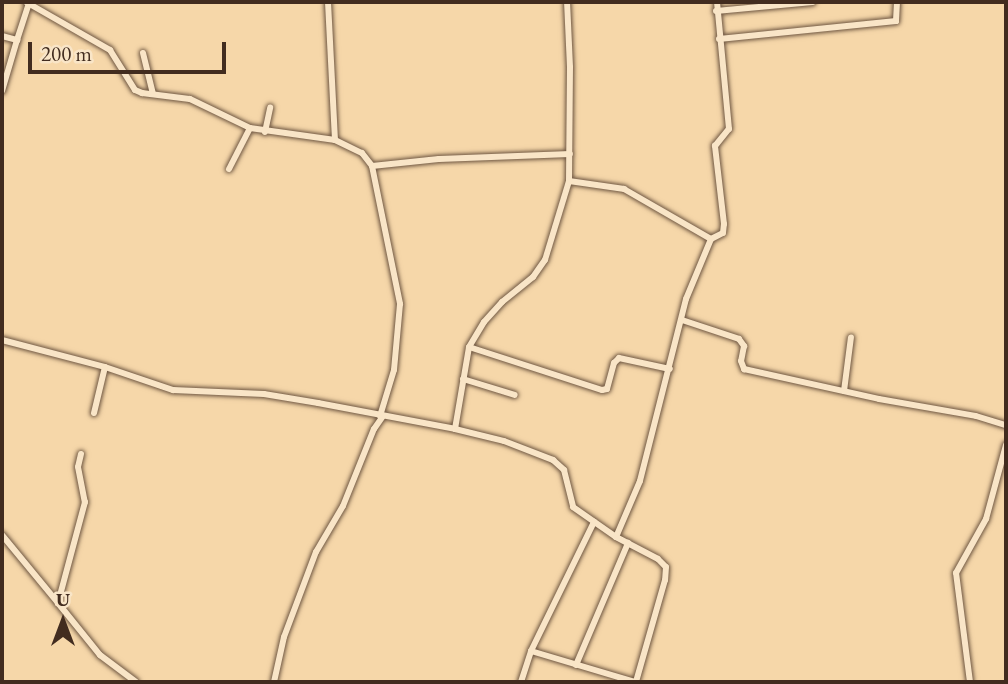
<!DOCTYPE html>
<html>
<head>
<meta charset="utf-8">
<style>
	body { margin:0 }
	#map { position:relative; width:1008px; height:684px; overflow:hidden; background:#f6d7a9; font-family:"EB Garamond",serif }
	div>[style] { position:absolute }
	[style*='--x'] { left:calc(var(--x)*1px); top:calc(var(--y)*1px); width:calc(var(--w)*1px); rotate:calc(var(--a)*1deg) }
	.roads { filter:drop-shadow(0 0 2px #6f5742) drop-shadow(0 0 2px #6f5742) }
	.street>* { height:6px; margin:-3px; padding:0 3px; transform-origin:3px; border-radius:3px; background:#f9e5c7 }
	span { translate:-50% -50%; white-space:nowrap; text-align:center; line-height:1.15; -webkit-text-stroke:5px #f9e5c7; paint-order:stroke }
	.frame { position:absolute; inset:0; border:4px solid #422c1f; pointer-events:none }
	.north { position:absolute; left:28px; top:586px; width:70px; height:70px; -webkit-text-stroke:5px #f9e5c7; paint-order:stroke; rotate:0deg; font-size:19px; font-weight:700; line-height:28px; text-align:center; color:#422c1f }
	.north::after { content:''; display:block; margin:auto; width:24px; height:32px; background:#422c1f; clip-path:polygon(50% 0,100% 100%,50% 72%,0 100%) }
	.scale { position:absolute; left:28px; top:42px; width:198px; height:32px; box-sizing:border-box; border:4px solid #422c1f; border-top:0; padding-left:9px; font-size:21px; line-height:24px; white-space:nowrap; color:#422c1f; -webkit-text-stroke:5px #f9e5c7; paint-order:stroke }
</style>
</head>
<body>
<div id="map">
	<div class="roads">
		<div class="street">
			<i style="--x:26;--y:2;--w:97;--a:29.7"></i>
			<i style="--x:110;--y:50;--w:47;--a:58"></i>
			<i style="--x:135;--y:90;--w:8;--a:23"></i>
			<i style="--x:142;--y:93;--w:48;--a:7.1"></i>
			<i style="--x:190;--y:99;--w:67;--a:25.8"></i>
			<i style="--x:250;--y:128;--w:86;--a:8"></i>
			<i style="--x:335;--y:140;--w:30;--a:26"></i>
			<i style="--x:362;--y:153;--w:16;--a:52"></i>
			<i style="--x:372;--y:166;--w:141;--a:78.5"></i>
			<i style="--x:400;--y:304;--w:66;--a:95.2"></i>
			<i style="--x:394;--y:370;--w:48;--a:106.9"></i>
			<i style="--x:328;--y:2;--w:138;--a:87.1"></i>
			<i style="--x:716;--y:11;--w:97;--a:-5.3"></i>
			<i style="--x:2;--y:36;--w:16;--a:15"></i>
			<i style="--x:17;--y:40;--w:39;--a:-72"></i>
			<i style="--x:719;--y:39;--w:178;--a:-5.8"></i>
			<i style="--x:896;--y:21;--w:19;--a:-87"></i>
			<i style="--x:143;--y:53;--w:42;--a:76.3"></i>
			<i style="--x:2;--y:91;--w:53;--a:-73.6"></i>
			<i style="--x:265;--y:132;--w:25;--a:-78"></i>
			<i style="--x:372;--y:166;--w:67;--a:-6"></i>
			<i style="--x:439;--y:159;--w:131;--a:-2.2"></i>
			<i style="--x:229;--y:169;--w:46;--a:-62.9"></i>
			<i style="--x:569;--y:181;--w:56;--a:8.3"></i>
			<i style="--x:624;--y:189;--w:100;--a:29.9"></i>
			<i style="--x:711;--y:239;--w:65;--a:112.6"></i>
			<i style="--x:686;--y:299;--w:188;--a:104.2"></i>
			<i style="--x:640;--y:481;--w:61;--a:113.2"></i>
			<i style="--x:711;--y:239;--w:13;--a:-27"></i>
			<i style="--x:723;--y:233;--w:9;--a:-84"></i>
			<i style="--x:724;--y:224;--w:79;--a:-96.6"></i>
			<i style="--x:715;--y:146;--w:22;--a:-51"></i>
			<i style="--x:729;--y:129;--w:128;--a:-95.4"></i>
			<i style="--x:682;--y:320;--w:60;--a:18.4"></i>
			<i style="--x:739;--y:339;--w:9;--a:54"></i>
			<i style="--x:744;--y:346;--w:15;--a:101"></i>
			<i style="--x:741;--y:361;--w:9;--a:69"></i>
			<i style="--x:744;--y:369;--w:138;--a:12.5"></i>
			<i style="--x:879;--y:399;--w:98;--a:9.9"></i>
			<i style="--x:976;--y:416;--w:31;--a:17"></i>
			<i style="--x:2;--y:340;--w:106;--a:14.7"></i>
			<i style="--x:105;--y:367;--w:72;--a:18.7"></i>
			<i style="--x:173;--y:390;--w:91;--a:2.5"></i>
			<i style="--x:264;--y:394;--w:55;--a:9.5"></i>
			<i style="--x:318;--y:403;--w:139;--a:10.7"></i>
			<i style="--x:455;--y:429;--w:50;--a:13.8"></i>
			<i style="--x:504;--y:441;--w:53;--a:21.2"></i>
			<i style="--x:553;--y:460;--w:15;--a:42"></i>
			<i style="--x:564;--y:470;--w:38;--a:76"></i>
			<i style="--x:573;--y:507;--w:52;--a:34.9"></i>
			<i style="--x:616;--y:537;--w:47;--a:27.6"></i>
			<i style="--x:658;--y:559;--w:11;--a:45"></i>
			<i style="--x:666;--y:567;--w:13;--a:94"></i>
			<i style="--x:665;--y:580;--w:106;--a:105.9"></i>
			<i style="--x:469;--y:347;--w:140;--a:17.9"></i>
			<i style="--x:602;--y:390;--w:5;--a:-11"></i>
			<i style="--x:607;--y:389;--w:27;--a:-75"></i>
			<i style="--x:614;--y:363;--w:7;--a:-45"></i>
			<i style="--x:619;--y:358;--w:52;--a:12.2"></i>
			<i style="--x:463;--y:379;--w:54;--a:17.1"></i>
			<i style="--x:844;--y:391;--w:54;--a:-82.6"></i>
			<i style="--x:94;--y:413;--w:47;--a:-76.6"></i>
			<i style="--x:455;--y:429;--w:83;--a:-80.3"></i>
			<i style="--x:469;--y:347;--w:29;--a:-59"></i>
			<i style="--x:484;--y:322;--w:27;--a:-48"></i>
			<i style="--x:502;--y:302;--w:40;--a:-39"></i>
			<i style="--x:533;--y:277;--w:21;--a:-55"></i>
			<i style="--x:545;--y:260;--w:83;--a:-73.1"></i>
			<i style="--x:569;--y:181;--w:114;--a:-89.5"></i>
			<i style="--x:570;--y:67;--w:65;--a:-92.6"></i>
			<i style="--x:81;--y:454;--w:13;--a:103"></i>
			<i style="--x:78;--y:467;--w:36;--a:79"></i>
			<i style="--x:85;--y:502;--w:105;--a:105"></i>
			<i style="--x:58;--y:603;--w:67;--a:51.1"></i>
			<i style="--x:100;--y:655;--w:45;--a:36.9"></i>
			<i style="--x:2;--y:535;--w:88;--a:50.5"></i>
			<i style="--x:531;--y:651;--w:109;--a:16.6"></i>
			<i style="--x:576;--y:665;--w:133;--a:-66.9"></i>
			<i style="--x:274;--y:682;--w:46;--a:-77.5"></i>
			<i style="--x:284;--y:637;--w:91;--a:-69.4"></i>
			<i style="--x:316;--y:552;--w:53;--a:-59.6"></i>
			<i style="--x:343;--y:506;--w:83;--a:-68.1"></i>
			<i style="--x:374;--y:429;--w:16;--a:-55"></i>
			<i style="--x:521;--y:682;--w:33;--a:-72"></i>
			<i style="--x:531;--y:651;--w:144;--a:-64"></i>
			<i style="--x:970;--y:682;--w:110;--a:-97.3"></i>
			<i style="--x:956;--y:573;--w:62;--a:-60.9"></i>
			<i style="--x:986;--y:519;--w:77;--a:-74.9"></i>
		</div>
	</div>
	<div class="frame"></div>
	<div class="north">U</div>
	<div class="scale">200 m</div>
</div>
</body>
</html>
